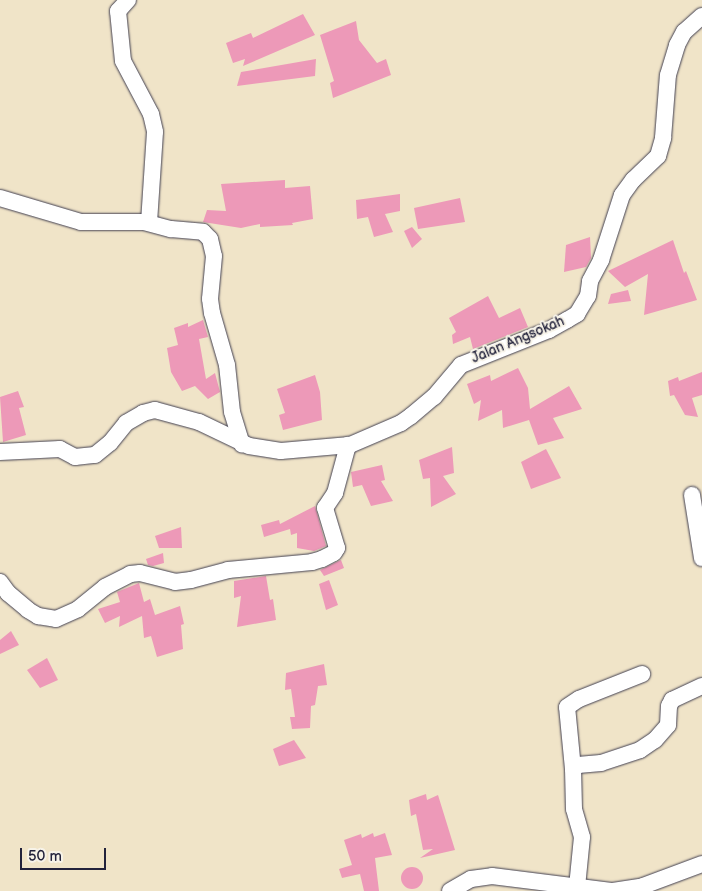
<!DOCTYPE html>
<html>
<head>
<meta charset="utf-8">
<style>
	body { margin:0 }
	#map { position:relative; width:702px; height:891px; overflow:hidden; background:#f0e4c8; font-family:"Balsamiq Sans",sans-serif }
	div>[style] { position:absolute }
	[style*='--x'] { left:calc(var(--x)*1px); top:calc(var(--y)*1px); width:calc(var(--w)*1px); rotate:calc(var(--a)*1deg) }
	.building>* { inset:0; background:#ed99b8 }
	.round { border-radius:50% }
	.roads { filter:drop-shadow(0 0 1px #413f50) drop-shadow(0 0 1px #413f50) }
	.minor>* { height:16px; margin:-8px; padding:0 8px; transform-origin:8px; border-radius:8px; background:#fff }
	span { translate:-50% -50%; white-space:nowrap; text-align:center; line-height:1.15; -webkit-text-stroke:4px #f7f3e8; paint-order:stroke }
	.street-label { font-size:14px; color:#22223b }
	.scale { position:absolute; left:20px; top:848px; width:86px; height:22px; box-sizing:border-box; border:2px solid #22223b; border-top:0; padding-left:6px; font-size:15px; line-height:18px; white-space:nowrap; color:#22223b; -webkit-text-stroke:4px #f7f3e8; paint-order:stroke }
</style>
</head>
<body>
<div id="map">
	<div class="building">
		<i style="clip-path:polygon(303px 14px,315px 35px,243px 66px,245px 59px,233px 63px,226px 43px,251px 33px,253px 38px)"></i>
		<i style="clip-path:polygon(356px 21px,359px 40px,377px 63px,386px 59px,391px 75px,333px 98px,330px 83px,334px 81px,320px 35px)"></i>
		<i style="clip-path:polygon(316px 59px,315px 76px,237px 86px,241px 72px)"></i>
		<i style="clip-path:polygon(285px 180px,285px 188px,310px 186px,313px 219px,292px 223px,293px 225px,260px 227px,260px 224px,241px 228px,203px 222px,207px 210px,226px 211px,221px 184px)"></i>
		<i style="clip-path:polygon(400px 194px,400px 211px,385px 214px,393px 232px,374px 237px,368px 217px,357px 219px,356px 200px)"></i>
		<i style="clip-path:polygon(460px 198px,465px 222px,418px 229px,414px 208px)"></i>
		<i style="clip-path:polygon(412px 227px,422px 239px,412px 248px,404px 231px)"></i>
		<i style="clip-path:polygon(590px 237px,591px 258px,586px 267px,564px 272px,566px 245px)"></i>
		<i style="clip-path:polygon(673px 240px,684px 273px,686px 271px,697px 300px,644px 315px,648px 274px,625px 287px,608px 271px)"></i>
		<i style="clip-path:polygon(628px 290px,631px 301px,608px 304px,611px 294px)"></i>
		<i style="clip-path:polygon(488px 296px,499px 318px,520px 308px,528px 327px,473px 349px,470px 337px,453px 344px,452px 335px,456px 332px,449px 318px)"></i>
		<i style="clip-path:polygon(203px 320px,208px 337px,199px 339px,206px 379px,215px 373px,220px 392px,208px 399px,195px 386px,182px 391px,171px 372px,167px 348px,178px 345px,174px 328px,188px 323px,188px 327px)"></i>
		<i style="clip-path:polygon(518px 368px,528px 388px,530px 409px,569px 386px,582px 409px,553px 418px,564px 438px,538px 445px,529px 420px,503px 428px,502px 410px,478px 421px,481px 400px,474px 404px,467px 384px,490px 375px,491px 381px)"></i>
		<i style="clip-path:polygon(702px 372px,702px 395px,692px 398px,698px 417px,685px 415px,674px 395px,670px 396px,668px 381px,678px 377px,679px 381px)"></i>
		<i style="clip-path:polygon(315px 375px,320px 392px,322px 420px,283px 430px,279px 415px,285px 413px,277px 389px)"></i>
		<i style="clip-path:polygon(18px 391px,24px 407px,19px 408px,26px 435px,3px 442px,0 397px)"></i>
		<i style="clip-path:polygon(452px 447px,454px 473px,443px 476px,456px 494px,431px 507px,430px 478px,423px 479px,419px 460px)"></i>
		<i style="clip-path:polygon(546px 449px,561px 478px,531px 489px,521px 462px)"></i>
		<i style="clip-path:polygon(382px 465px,385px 480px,381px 481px,393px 501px,371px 506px,362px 485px,353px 487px,351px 472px)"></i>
		<i style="clip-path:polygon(315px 506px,326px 546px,314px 551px,297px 548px,297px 533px,291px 535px,290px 529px,264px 537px,261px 525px,279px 520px,280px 524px)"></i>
		<i style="clip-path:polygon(181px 527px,182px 548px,159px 548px,155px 536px)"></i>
		<i style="clip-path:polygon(163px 553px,164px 563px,153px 566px,148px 565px,146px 559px)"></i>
		<i style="clip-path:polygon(341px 560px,344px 568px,324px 576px,320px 570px)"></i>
		<i style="clip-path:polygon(266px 576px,270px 600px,273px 599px,276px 620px,237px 627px,241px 596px,234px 598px,234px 581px)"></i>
		<i style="clip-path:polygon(329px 580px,338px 605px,326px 610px,319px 584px)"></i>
		<i style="clip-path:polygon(139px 583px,144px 602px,150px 599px,155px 615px,180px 606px,184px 624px,181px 625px,183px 649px,157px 657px,151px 636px,144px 638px,142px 616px,119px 627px,120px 616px,105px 623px,98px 609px,120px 602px,117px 592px)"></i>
		<i style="clip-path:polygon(11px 631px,19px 645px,0 654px,0 640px)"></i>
		<i style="clip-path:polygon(47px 658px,58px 680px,40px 688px,27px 670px)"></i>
		<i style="clip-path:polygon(324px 664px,327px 685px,318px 686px,315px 705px,311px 706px,310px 728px,292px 729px,290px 717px,295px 717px,291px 689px,285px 690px,286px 673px)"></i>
		<i style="clip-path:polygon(294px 740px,306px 758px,279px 766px,273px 749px)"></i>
		<i style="clip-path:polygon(426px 794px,427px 800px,438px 795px,455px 850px,420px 858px,433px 849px,423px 850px,416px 814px,411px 816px,409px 800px)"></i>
		<i style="clip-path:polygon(373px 833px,374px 837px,385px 833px,392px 855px,375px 858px,379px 891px,364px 891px,360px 874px,342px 878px,339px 869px,352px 865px,344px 840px,361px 834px,362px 838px)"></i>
		<i class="round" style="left:401px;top:867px;width:22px;height:22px"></i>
	</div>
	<div class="roads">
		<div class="minor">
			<i style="--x:128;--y:0;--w:15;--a:132"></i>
			<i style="--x:118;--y:11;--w:50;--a:84.3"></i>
			<i style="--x:123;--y:61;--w:60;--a:62.2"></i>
			<i style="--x:151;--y:114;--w:18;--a:77"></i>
			<i style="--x:155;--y:132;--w:91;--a:93.8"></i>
			<i style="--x:0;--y:198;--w:84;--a:16.5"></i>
			<i style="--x:81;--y:222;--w:63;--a:0"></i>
			<i style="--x:144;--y:222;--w:28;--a:15"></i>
			<i style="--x:171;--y:229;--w:32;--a:5"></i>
			<i style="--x:203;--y:232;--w:10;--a:45"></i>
			<i style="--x:210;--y:239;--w:17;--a:77"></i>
			<i style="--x:214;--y:256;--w:43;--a:95.3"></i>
			<i style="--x:210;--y:299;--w:14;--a:82"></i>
			<i style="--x:212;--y:313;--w:54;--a:73.9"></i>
			<i style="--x:227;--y:365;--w:47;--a:83.9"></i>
			<i style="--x:232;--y:412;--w:34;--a:73"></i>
			<i style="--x:0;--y:452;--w:60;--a:-2.9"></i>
			<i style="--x:60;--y:449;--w:17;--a:28"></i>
			<i style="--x:75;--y:457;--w:20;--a:-6"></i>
			<i style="--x:95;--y:455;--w:19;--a:-39"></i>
			<i style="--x:110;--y:443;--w:26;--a:-51"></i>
			<i style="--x:126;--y:423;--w:20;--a:-30"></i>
			<i style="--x:143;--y:413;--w:12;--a:-14"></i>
			<i style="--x:155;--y:410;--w:46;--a:15.3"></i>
			<i style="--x:199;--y:422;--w:55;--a:25.6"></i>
			<i style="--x:249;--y:446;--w:32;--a:9"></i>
			<i style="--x:281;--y:451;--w:69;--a:-5"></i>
			<i style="--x:350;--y:445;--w:56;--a:-23.3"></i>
			<i style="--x:401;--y:423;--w:12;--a:-35"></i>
			<i style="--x:411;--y:416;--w:30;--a:-40"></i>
			<i style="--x:434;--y:397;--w:42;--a:-49.8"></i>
			<i style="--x:461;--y:365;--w:95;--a:-21.7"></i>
			<i style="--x:549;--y:330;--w:21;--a:-29"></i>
			<i style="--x:567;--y:320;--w:12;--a:-31"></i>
			<i style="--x:577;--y:314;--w:21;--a:-59"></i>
			<i style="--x:588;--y:296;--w:15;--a:-82"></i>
			<i style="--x:590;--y:281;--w:24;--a:-62"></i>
			<i style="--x:601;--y:260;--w:68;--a:-72.1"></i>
			<i style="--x:622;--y:195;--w:19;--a:-54"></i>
			<i style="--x:633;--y:180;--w:35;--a:-44"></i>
			<i style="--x:658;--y:156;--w:19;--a:-74"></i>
			<i style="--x:663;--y:138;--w:63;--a:-85.5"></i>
			<i style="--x:668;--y:75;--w:31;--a:-73"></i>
			<i style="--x:677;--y:45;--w:15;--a:-62"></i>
			<i style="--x:684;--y:32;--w:24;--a:-42"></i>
			<i style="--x:692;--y:495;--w:64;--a:81"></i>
			<i style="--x:0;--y:582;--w:14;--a:54"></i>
			<i style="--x:8;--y:593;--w:26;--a:40"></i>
			<i style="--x:28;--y:610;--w:12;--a:31"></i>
			<i style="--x:38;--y:616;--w:18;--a:9"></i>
			<i style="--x:56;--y:619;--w:24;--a:-24"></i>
			<i style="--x:78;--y:609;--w:35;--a:-39"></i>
			<i style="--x:105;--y:587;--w:28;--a:-27"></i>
			<i style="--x:130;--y:574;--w:10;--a:-6"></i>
			<i style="--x:140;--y:573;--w:36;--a:14"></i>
			<i style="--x:175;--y:582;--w:16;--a:-7"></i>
			<i style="--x:191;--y:580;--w:38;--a:-15"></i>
			<i style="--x:228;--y:570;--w:84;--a:-5.4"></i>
			<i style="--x:312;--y:562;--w:10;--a:-17"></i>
			<i style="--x:322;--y:559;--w:13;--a:-27"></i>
			<i style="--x:334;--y:553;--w:6;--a:-59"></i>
			<i style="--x:337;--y:548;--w:42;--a:-106.7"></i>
			<i style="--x:325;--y:508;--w:18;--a:-56"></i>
			<i style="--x:335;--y:493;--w:50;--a:-74.8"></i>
			<i style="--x:573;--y:769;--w:62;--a:-95.5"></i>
			<i style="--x:567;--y:707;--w:14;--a:-34"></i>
			<i style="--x:579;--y:699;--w:68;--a:-21.6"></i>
			<i style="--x:577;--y:887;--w:50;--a:-84.3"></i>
			<i style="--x:582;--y:837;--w:29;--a:-106"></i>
			<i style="--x:574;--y:809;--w:40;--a:-91.4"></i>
			<i style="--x:573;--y:769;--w:6;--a:-39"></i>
			<i style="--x:578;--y:765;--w:23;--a:-5"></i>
			<i style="--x:601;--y:763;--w:41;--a:-18.4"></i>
			<i style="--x:640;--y:750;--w:18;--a:-34"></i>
			<i style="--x:655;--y:740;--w:20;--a:-49"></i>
			<i style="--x:668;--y:725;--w:19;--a:-87"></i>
			<i style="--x:669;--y:706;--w:7;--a:-63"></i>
			<i style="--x:672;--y:700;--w:33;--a:-25"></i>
			<i style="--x:450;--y:891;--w:24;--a:-30"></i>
			<i style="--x:471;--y:879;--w:21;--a:-8"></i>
			<i style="--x:492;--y:876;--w:122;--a:7.1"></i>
			<i style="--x:613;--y:891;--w:30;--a:-9"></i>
			<i style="--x:643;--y:886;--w:63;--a:-20.4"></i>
		</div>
	</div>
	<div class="street-label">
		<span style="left:518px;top:340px;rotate:-23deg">Jalan Angsokah</span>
	</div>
	<div class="scale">50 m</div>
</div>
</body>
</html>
